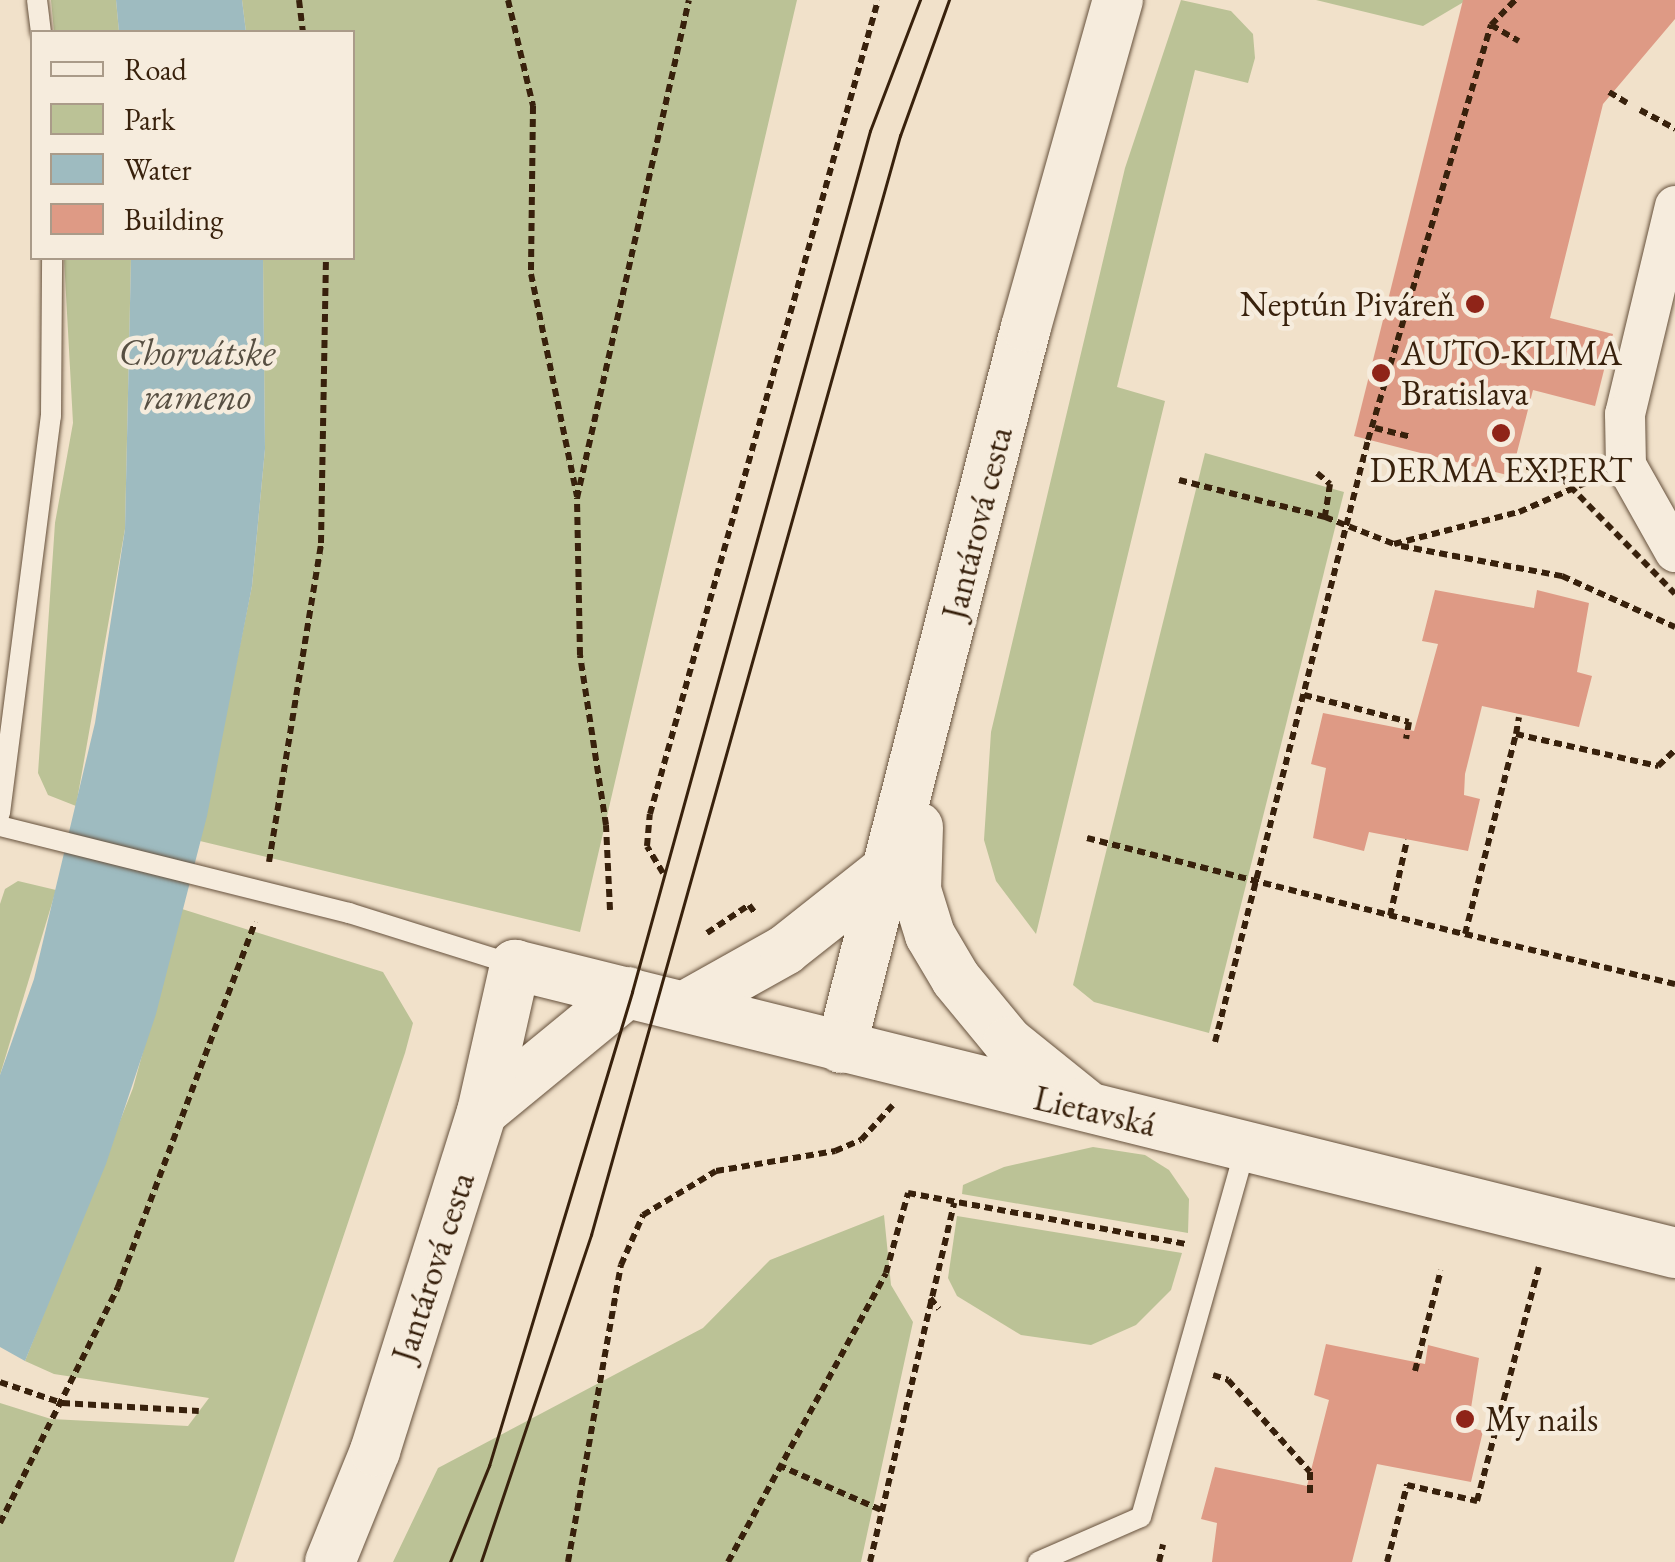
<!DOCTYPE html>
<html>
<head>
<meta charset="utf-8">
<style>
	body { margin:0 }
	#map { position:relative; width:1675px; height:1562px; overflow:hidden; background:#f1e1ca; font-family:"EB Garamond",serif }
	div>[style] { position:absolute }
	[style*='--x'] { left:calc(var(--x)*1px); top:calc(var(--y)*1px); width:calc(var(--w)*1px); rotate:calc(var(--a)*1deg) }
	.green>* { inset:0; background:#bbc296 }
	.water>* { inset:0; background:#9ebbc0 }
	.building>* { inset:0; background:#de9a85 }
	.path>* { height:6px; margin-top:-3px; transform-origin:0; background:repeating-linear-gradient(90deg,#38210c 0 8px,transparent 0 13px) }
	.roads { filter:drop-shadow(0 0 2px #66513c) drop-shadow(0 0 2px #66513c) }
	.service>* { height:20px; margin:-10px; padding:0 10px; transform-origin:10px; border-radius:10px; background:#f6ecdd }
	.minor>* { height:40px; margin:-20px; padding:0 20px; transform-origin:20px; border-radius:20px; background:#f6ecdd }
	.tertiary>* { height:50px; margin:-25px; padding:0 25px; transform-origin:25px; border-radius:25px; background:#f6ecdd }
	.tram>* { height:2.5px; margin:-1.25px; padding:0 1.25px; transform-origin:1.25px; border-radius:1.25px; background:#38210c }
	.path-bridge>* { height:6px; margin-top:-3px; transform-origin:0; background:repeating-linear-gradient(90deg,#38210c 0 8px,transparent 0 13px) }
	.dots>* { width:28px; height:28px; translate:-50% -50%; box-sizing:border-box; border:5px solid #f6ecdd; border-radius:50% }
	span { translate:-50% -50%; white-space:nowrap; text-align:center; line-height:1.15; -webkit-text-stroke:9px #f6ecdd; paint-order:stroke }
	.poi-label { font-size:35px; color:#38210c }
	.right { translate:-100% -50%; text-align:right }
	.left { translate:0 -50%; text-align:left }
	.street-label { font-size:35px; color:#38210c }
	.water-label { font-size:38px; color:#574f42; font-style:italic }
	.legend { position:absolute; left:30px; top:30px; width:325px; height:230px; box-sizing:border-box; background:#f6ecdd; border:2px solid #aa9b89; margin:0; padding:12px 18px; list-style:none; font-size:30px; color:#38210c }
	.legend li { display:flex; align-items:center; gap:20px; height:50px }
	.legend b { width:50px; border:2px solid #aa9b89 }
</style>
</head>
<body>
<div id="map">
	<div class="green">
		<i style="clip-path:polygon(51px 0,116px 0,119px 32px,54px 32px)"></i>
		<i style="clip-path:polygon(242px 0,797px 0,580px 932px,200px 841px,252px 586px,265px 449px,263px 258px,352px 258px,352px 32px,246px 32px)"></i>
		<i style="clip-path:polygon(1181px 0,1231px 11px,1253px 34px,1255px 58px,1248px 83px,1195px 70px,1117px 387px,1165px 401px,1036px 934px,996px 881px,984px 840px,991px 732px,1125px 168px)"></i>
		<i style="clip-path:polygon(1316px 0,1467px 0,1423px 26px)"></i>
		<i style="clip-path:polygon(64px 258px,131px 258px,125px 529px,76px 806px,48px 795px,38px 773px,55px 523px,73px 423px)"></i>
		<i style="clip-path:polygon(1205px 453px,1344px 492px,1209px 1033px,1094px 1002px,1073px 985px)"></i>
		<i style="clip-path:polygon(18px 881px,56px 890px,0 1075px,0 904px,5px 889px)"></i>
		<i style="clip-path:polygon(182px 909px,383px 972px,413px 1023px,405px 1053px,234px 1562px,0 1562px,0 1403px,51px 1419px,188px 1426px,209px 1398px,54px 1374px,25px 1361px,133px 1088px)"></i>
		<i style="clip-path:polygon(1093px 1147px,1145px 1155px,1169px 1170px,1189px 1199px,1188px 1233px,962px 1194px,963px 1185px,1004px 1167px)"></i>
		<i style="clip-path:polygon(884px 1215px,891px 1285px,913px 1322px,861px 1562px,393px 1562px,438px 1468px,703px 1328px,770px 1260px)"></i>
		<i style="clip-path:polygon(957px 1216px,1182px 1253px,1171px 1290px,1136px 1325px,1091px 1345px,1021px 1335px,957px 1296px,948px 1278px)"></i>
	</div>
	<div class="water">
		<i style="clip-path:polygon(116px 0,242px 0,246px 32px,119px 32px)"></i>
		<i style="clip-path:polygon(131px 258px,263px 258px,265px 449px,252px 586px,207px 816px,156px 1014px,106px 1164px,25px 1361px,0 1347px,0 1075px,34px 979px,95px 723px,125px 529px)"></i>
	</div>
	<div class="building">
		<i style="clip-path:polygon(1463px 0,1675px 0,1675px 19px,1603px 104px,1550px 318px,1613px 334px,1595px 406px,1533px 390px,1511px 476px,1354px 436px)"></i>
		<i style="clip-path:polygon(1435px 590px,1534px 608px,1537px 590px,1589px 603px,1577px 672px,1592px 676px,1579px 727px,1482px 706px,1465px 774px,1464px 795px,1480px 799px,1468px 851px,1369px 832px,1364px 851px,1313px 838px,1326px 768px,1311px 764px,1323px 713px,1414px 731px,1438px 644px,1422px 641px)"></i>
		<i style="clip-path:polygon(1326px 1344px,1425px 1364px,1428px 1345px,1479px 1358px,1468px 1427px,1483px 1431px,1471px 1482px,1377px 1464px,1352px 1562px,1212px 1562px,1217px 1523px,1201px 1519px,1215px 1467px,1307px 1486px,1329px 1400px,1314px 1395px)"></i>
	</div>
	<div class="path">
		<i style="--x:299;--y:0;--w:32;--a:83"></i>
		<i style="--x:508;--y:0;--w:109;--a:76.7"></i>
		<i style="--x:533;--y:106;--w:168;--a:90.7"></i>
		<i style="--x:531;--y:274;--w:227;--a:78.3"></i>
		<i style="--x:1491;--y:25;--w:32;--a:30"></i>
		<i style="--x:1609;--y:92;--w:21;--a:31"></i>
		<i style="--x:1640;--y:110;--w:40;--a:28"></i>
		<i style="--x:1375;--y:428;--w:36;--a:14"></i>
		<i style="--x:1317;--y:473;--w:17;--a:40"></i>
		<i style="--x:1330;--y:484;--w:33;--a:99"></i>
		<i style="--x:1179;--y:480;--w:151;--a:14.2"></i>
		<i style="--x:1325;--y:517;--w:74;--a:21.4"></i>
		<i style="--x:1394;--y:544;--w:129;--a:-14.4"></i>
		<i style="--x:1519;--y:512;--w:75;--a:-23.5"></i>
		<i style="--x:1401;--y:546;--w:164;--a:10.6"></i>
		<i style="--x:1562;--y:576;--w:124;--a:24.3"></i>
		<i style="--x:1304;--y:695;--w:108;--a:14.4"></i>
		<i style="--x:1409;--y:722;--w:17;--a:100"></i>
		<i style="--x:1516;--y:734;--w:17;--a:-80"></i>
		<i style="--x:1087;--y:838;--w:390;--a:14.3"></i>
		<i style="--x:1465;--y:934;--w:206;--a:-75.7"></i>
		<i style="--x:1516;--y:734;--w:146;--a:12.7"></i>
		<i style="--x:1658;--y:766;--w:23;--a:-43"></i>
		<i style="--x:269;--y:862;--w:323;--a:-80.7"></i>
		<i style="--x:321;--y:543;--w:285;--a:-89"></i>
		<i style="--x:663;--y:873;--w:31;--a:-121"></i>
		<i style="--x:647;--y:846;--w:32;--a:-85"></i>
		<i style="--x:650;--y:814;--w:845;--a:-74.35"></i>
		<i style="--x:610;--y:910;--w:85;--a:-92.7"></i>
		<i style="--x:606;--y:825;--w:172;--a:-98.7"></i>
		<i style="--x:580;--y:655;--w:157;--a:-91.1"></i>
		<i style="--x:577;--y:498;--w:510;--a:-77.33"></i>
		<i style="--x:1390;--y:916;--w:78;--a:-77.4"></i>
		<i style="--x:707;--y:933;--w:50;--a:-33.7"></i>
		<i style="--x:749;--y:905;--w:10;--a:53"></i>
		<i style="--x:1465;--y:934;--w:216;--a:13.4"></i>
		<i style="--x:1215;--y:1042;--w:621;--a:-75.74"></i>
		<i style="--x:1368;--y:440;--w:433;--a:-73.5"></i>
		<i style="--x:1491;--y:25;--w:35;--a:-46"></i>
		<i style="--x:930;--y:1298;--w:14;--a:51"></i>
		<i style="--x:1415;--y:1371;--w:104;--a:-75.6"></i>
		<i style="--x:1213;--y:1375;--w:16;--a:18"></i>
		<i style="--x:1228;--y:1380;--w:123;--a:48.3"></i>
		<i style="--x:1310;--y:1472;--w:24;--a:90"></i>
		<i style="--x:0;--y:1382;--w:65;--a:18.7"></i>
		<i style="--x:62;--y:1403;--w:137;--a:3.3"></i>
		<i style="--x:778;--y:1465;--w:112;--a:23.6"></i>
		<i style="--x:0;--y:1523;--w:264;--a:-63.4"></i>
		<i style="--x:118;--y:1287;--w:390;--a:-69.4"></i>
		<i style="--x:568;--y:1562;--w:302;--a:-79.9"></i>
		<i style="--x:621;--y:1265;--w:55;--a:-66.3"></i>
		<i style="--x:643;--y:1215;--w:85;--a:-31.1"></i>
		<i style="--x:716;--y:1171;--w:121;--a:-9.5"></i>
		<i style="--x:835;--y:1151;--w:28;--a:-23"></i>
		<i style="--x:861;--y:1140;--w:47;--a:-47.6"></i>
		<i style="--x:728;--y:1562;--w:329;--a:-61.3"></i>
		<i style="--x:886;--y:1273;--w:83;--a:-74.6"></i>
		<i style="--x:908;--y:1193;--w:282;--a:10.4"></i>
		<i style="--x:870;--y:1562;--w:369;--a:-76.8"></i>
		<i style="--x:1159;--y:1562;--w:18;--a:-77"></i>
		<i style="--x:1387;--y:1562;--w:80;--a:-75.4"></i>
		<i style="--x:1407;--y:1485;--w:72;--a:12.9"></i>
		<i style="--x:1477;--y:1501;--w:242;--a:-75.2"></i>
	</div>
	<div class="roads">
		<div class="service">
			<i style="--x:37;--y:0;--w:32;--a:83"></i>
			<i style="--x:0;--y:813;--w:400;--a:-82.7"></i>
			<i style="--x:51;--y:416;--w:158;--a:-89.6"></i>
			<i style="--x:0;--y:826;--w:360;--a:14"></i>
			<i style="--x:349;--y:913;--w:174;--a:17.4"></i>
			<i style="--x:1038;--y:1562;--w:112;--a:-23.6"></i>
			<i style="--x:1141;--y:1517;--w:386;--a:-74.2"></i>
		</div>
		<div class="minor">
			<i style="--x:1675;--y:206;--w:214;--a:103.5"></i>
			<i style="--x:1625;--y:414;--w:51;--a:88.9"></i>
			<i style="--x:1626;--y:465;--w:100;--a:60.6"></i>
		</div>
		<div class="tertiary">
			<i style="--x:918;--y:827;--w:63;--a:91.8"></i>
			<i style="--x:916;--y:890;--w:47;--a:72.7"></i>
			<i style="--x:930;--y:935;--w:51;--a:59.4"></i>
			<i style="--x:956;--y:979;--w:82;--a:50.5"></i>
			<i style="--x:1008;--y:1042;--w:97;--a:38.8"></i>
			<i style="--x:685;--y:1006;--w:115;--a:-29.2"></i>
			<i style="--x:785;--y:950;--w:132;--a:-38.3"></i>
			<i style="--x:841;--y:1048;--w:744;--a:-75.61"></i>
			<i style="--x:1026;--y:327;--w:340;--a:-74.3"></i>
			<i style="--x:482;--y:1112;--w:189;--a:-39.4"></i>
			<i style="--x:330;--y:1562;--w:120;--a:-67.9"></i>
			<i style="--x:375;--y:1451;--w:355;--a:-72.5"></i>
			<i style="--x:482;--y:1112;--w:151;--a:-77.3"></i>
			<i style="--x:515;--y:965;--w:1195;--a:13.94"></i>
		</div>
	</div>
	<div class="tram">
		<i style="--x:450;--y:1562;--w:104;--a:-67.9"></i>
		<i style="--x:489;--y:1466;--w:495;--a:-73.2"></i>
		<i style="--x:632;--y:992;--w:893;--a:-74.55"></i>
		<i style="--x:870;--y:131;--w:140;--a:-69.1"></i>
		<i style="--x:481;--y:1562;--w:345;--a:-71.4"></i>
		<i style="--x:591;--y:1235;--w:1142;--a:-74.3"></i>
		<i style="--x:900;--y:136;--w:145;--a:-70.2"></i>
	</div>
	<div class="path-bridge">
		<i style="--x:1514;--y:463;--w:49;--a:16.6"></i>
		<i style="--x:1561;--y:477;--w:163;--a:45.7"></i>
	</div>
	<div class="dots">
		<i style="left:1475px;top:304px;background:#8f2418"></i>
		<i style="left:1381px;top:373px;background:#8f2418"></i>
		<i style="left:1501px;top:433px;background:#8f2418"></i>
		<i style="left:1465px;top:1419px;background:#8f2418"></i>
	</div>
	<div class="poi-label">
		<span class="right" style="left:1455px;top:304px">Neptún Piváreň</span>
		<span class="left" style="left:1401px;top:373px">AUTO-KLIMA<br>Bratislava</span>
		<span style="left:1501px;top:470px">DERMA EXPERT</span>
		<span class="left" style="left:1485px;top:1419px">My nails</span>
	</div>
	<div class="street-label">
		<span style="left:977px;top:523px;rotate:-76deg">Jantárová cesta</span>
		<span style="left:1095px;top:1111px;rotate:13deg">Lietavská</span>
		<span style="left:433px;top:1267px;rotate:-72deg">Jantárová cesta</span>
	</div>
	<div class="water-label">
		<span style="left:197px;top:374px">Chorvátske<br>rameno</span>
	</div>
	<ul class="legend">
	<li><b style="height:12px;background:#f6ecdd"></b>Road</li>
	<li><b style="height:28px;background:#bbc296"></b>Park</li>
	<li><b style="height:28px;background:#9ebbc0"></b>Water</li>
	<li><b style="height:28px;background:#de9a85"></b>Building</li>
	</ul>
</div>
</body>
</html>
